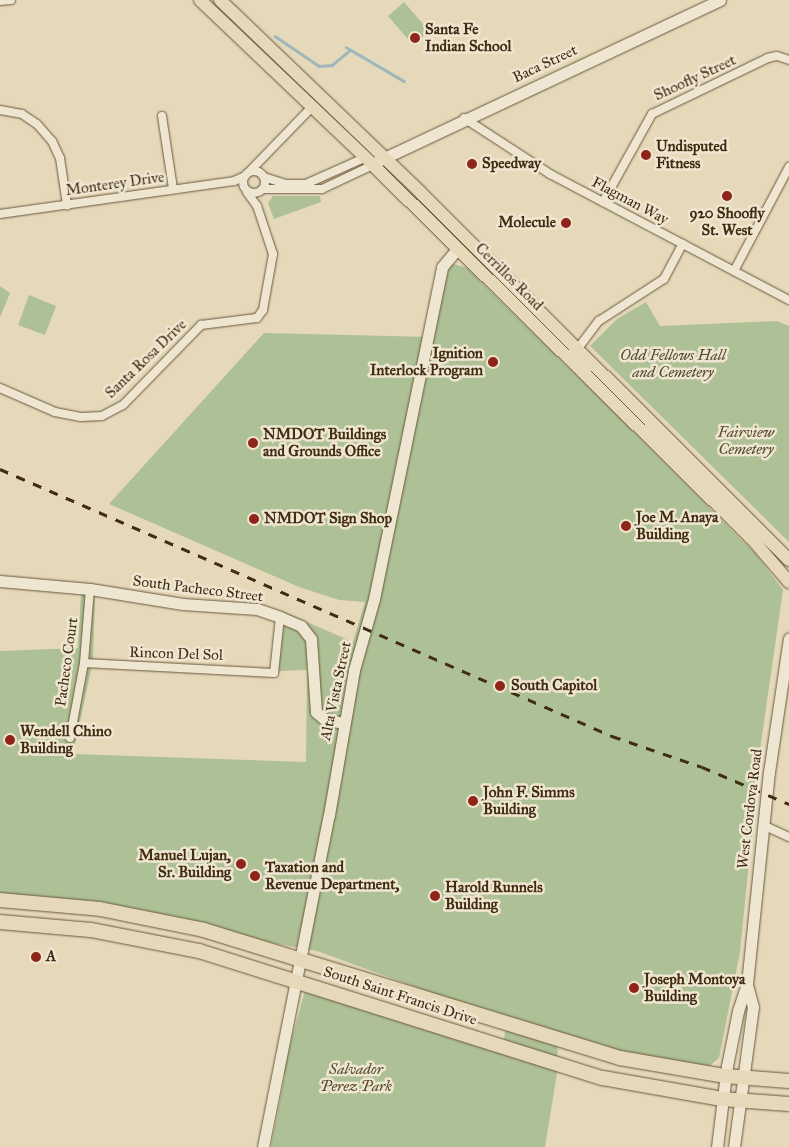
<!DOCTYPE html>
<html>
<head>
<meta charset="utf-8">
<style>
	body { margin:0 }
	#map { position:relative; width:789px; height:1147px; overflow:hidden; background:#e6d9ba; font-family:"IM FELL Great Primer",serif }
	div>[style] { position:absolute }
	[style*='--x'] { left:calc(var(--x)*1px); top:calc(var(--y)*1px); width:calc(var(--w)*1px); rotate:calc(var(--a)*1deg) }
	.green>* { inset:0; background:#aec095 }
	.stream>* { height:2.5px; margin:-1.25px; padding:0 1.25px; transform-origin:1.25px; border-radius:1.25px; background:#9db7bc }
	.roads { filter:drop-shadow(0 0 1px #6a573c) drop-shadow(0 0 1px #6a573c) }
	.street>* { height:8px; margin:-4px; padding:0 4px; transform-origin:4px; border-radius:4px; background:#efe6d2 }
	.street>.ring { margin:-4px; padding:0; box-sizing:content-box; background:none; border:8px solid #efe6d2; border-radius:50% }
	.secondary>* { height:11px; margin:-5.5px; padding:0 5.5px; transform-origin:5.5px; border-radius:5.5px; background:#efe6d2 }
	.primary>* { height:12px; margin:-6px; padding:0 6px; transform-origin:6px; border-radius:6px; background:#e6d9ba }
	.highway>* { height:14px; margin:-7px; padding:0 7px; transform-origin:7px; border-radius:7px; background:#e6d9ba }
	.rail>* { height:2.5px; margin-top:-1.25px; transform-origin:0; background:repeating-linear-gradient(90deg,#402c12 0 9px,transparent 0 18px) }
	.dots>* { width:14px; height:14px; translate:-50% -50%; box-sizing:border-box; border:2px solid #efe6d2; border-radius:50% }
	span { translate:-50% -50%; white-space:nowrap; text-align:center; line-height:1.15; -webkit-text-stroke:5px #efe6d2; paint-order:stroke }
	.poi-label { font-size:15px; color:#402c12; font-weight:700 }
	.left { translate:0 -50%; text-align:left }
	.right { translate:-100% -50%; text-align:right }
	.street-label { font-size:15px; color:#402c12 }
	.park-label { font-size:15px; color:#564a2c; font-style:italic }
</style>
</head>
<body>
<div id="map">
	<div class="green">
		<i style="clip-path:polygon(404px 2px,429px 31px,413px 45px,388px 16px)"></i>
		<i style="clip-path:polygon(273px 196px,320px 196px,321px 202px,274px 219px,268px 203px)"></i>
		<i style="clip-path:polygon(450px 263px,467px 268px,618px 416px,756px 554px,783px 590px,761px 743px,740px 952px,719px 1058px,707px 1068px,659px 1062px,558px 1036px,557px 1073px,545px 1147px,271px 1147px,285px 1075px,283px 1069px,305px 991px,503px 1051px,506px 1020px,317px 951px,0 895px,0 651px,78px 648px,81px 593px,95px 594px,93px 661px,73px 754px,306px 762px,307px 670px,279px 671px,282px 611px,353px 642px,365px 602px,339px 600px,299px 587px,109px 504px,264px 333px,432px 337px)"></i>
		<i style="clip-path:polygon(0 286px,10px 293px,0 317px)"></i>
		<i style="clip-path:polygon(29px 295px,56px 306px,45px 335px,18px 325px)"></i>
		<i style="clip-path:polygon(646px 302px,660px 326px,777px 321px,789px 326px,789px 542px,590px 346px,617px 319px)"></i>
	</div>
	<div class="stream">
		<i style="--x:275;--y:36;--w:53;--a:34.3"></i>
		<i style="--x:319;--y:66;--w:13;--a:-4"></i>
		<i style="--x:332;--y:65;--w:23;--a:-40"></i>
		<i style="--x:346;--y:47;--w:67;--a:30.4"></i>
	</div>
	<div class="roads">
		<div class="street">
			<i style="--x:0;--y:1;--w:11;--a:-5"></i>
			<i style="--x:0;--y:110;--w:22;--a:10"></i>
			<i style="--x:22;--y:114;--w:18;--a:34"></i>
			<i style="--x:37;--y:124;--w:23;--a:49"></i>
			<i style="--x:52;--y:141;--w:19;--a:65"></i>
			<i style="--x:60;--y:158;--w:48;--a:81.5"></i>
			<i style="--x:162;--y:116;--w:74;--a:81.4"></i>
			<i style="--x:464;--y:118;--w:103;--a:33.1"></i>
			<i style="--x:550;--y:174;--w:270;--a:27.8"></i>
			<i class="ring" style="left:243px;top:171px;width:14px;height:14px"></i>
			<i style="--x:249;--y:172;--w:91;--a:-45.9"></i>
			<i style="--x:264;--y:177;--w:23;--a:18"></i>
			<i style="--x:286;--y:184;--w:20;--a:0"></i>
			<i style="--x:306;--y:184;--w:64;--a:-24.1"></i>
			<i style="--x:264;--y:189;--w:58;--a:0"></i>
			<i style="--x:322;--y:189;--w:56;--a:-25.2"></i>
			<i style="--x:603;--y:202;--w:101;--a:-60.9"></i>
			<i style="--x:652;--y:114;--w:129;--a:-25.8"></i>
			<i style="--x:768;--y:58;--w:9;--a:-13"></i>
			<i style="--x:777;--y:56;--w:13;--a:18"></i>
			<i style="--x:0;--y:214;--w:236;--a:-8"></i>
			<i style="--x:234;--y:181;--w:12;--a:-24"></i>
			<i style="--x:734;--y:271;--w:118;--a:-62.1"></i>
			<i style="--x:576;--y:351;--w:38;--a:-53"></i>
			<i style="--x:599;--y:321;--w:77;--a:-32.9"></i>
			<i style="--x:664;--y:279;--w:40;--a:-62"></i>
			<i style="--x:0;--y:388;--w:60;--a:23.6"></i>
			<i style="--x:55;--y:412;--w:26;--a:11"></i>
			<i style="--x:81;--y:417;--w:21;--a:-3"></i>
			<i style="--x:102;--y:416;--w:24;--a:-28"></i>
			<i style="--x:123;--y:405;--w:112;--a:-45.7"></i>
			<i style="--x:201;--y:325;--w:56;--a:-7.1"></i>
			<i style="--x:257;--y:318;--w:10;--a:-53"></i>
			<i style="--x:263;--y:310;--w:57;--a:-79.9"></i>
			<i style="--x:273;--y:254;--w:51;--a:-108.4"></i>
			<i style="--x:257;--y:206;--w:17;--a:-126"></i>
			<i style="--x:84;--y:663;--w:190;--a:3"></i>
			<i style="--x:274;--y:673;--w:56;--a:-83.9"></i>
			<i style="--x:70;--y:738;--w:76;--a:-79.4"></i>
			<i style="--x:84;--y:663;--w:74;--a:-85.4"></i>
			<i style="--x:763;--y:825;--w:29;--a:25"></i>
		</div>
		<div class="secondary">
			<i style="--x:378;--y:161;--w:378;--a:-25.2"></i>
			<i style="--x:0;--y:581;--w:90;--a:5.1"></i>
			<i style="--x:90;--y:589;--w:94;--a:9.2"></i>
			<i style="--x:183;--y:604;--w:74;--a:3.9"></i>
			<i style="--x:257;--y:609;--w:24;--a:19"></i>
			<i style="--x:280;--y:617;--w:23;--a:23"></i>
			<i style="--x:301;--y:626;--w:16;--a:52"></i>
			<i style="--x:311;--y:639;--w:73;--a:86.1"></i>
			<i style="--x:316;--y:712;--w:11;--a:41"></i>
			<i style="--x:324;--y:719;--w:19;--a:12"></i>
			<i style="--x:263;--y:1147;--w:338;--a:-78.8"></i>
			<i style="--x:329;--y:815;--w:147;--a:-80.2"></i>
			<i style="--x:354;--y:670;--w:74;--a:-74.3"></i>
			<i style="--x:374;--y:599;--w:339;--a:-78.4"></i>
			<i style="--x:442;--y:267;--w:23;--a:-50"></i>
			<i style="--x:717;--y:1147;--w:82;--a:-83"></i>
			<i style="--x:727;--y:1066;--w:56;--a:-78.7"></i>
			<i style="--x:738;--y:1011;--w:28;--a:-72"></i>
			<i style="--x:747;--y:984;--w:213;--a:-84.1"></i>
			<i style="--x:769;--y:772;--w:135;--a:-81.5"></i>
			<i style="--x:734;--y:1147;--w:141;--a:-82.3"></i>
			<i style="--x:753;--y:1007;--w:24;--a:-105"></i>
		</div>
		<div class="primary">
			<i style="--x:200;--y:0;--w:239;--a:43.6"></i>
			<i style="--x:373;--y:165;--w:532;--a:44.62"></i>
			<i style="--x:752;--y:539;--w:57;--a:49.3"></i>
			<i style="--x:220;--y:0;--w:277;--a:43.8"></i>
			<i style="--x:420;--y:192;--w:521;--a:44.92"></i>
		</div>
		<div class="highway">
			<i style="--x:0;--y:900;--w:100;--a:5.1"></i>
			<i style="--x:100;--y:909;--w:106;--a:11.4"></i>
			<i style="--x:204;--y:930;--w:435;--a:17.1"></i>
			<i style="--x:620;--y:1058;--w:107;--a:9.7"></i>
			<i style="--x:725;--y:1076;--w:64;--a:4.5"></i>
			<i style="--x:0;--y:922;--w:91;--a:5"></i>
			<i style="--x:91;--y:930;--w:110;--a:11"></i>
			<i style="--x:199;--y:951;--w:423;--a:17.5"></i>
			<i style="--x:603;--y:1078;--w:121;--a:10"></i>
			<i style="--x:722;--y:1099;--w:67;--a:4.3"></i>
		</div>
	</div>
	<div class="rail">
		<i style="--x:0;--y:469;--w:668;--a:23.57"></i>
		<i style="--x:612;--y:736;--w:95;--a:19"></i>
		<i style="--x:702;--y:767;--w:95;--a:23"></i>
	</div>
	<div class="dots">
		<i style="left:415px;top:38px;background:#8f2418"></i>
		<i style="left:646px;top:155px;background:#8f2418"></i>
		<i style="left:472px;top:164px;background:#8f2418"></i>
		<i style="left:727px;top:196px;background:#8f2418"></i>
		<i style="left:566px;top:223px;background:#8f2418"></i>
		<i style="left:493px;top:362px;background:#8f2418"></i>
		<i style="left:253px;top:443px;background:#8f2418"></i>
		<i style="left:254px;top:519px;background:#8f2418"></i>
		<i style="left:626px;top:526px;background:#8f2418"></i>
		<i style="left:500px;top:686px;background:#8f2418"></i>
		<i style="left:10px;top:740px;background:#8f2418"></i>
		<i style="left:473px;top:801px;background:#8f2418"></i>
		<i style="left:241px;top:864px;background:#8f2418"></i>
		<i style="left:255px;top:876px;background:#8f2418"></i>
		<i style="left:435px;top:896px;background:#8f2418"></i>
		<i style="left:36px;top:957px;background:#8f2418"></i>
		<i style="left:634px;top:988px;background:#8f2418"></i>
	</div>
	<div class="poi-label">
		<span class="left" style="left:425px;top:38px">Santa Fe<br>Indian School</span>
		<span class="left" style="left:656px;top:155px">Undisputed<br>Fitness</span>
		<span class="left" style="left:482px;top:164px">Speedway</span>
		<span style="left:727px;top:222px">920 Shoofly<br>St. West</span>
		<span class="right" style="left:556px;top:223px">Molecule</span>
		<span class="right" style="left:483px;top:362px">Ignition<br>Interlock Program</span>
		<span class="left" style="left:263px;top:443px">NMDOT Buildings<br>and Grounds Office</span>
		<span class="left" style="left:636px;top:526px">Joe M. Anaya<br>Building</span>
		<span class="left" style="left:264px;top:519px">NMDOT Sign Shop</span>
		<span class="left" style="left:511px;top:686px">South Capitol</span>
		<span class="left" style="left:20px;top:740px">Wendell Chino<br>Building</span>
		<span class="left" style="left:483px;top:801px">John F. Simms<br>Building</span>
		<span class="right" style="left:231px;top:864px">Manuel Lujan,<br>Sr. Building</span>
		<span class="left" style="left:265px;top:876px">Taxation and<br>Revenue Department,</span>
		<span class="left" style="left:445px;top:896px">Harold Runnels<br>Building</span>
		<span class="left" style="left:46px;top:957px">A</span>
		<span class="left" style="left:644px;top:988px">Joseph Montoya<br>Building</span>
	</div>
	<div class="street-label">
		<span style="left:545px;top:64px;rotate:-25deg">Baca Street</span>
		<span style="left:695px;top:78px;rotate:-25deg">Shoofly Street</span>
		<span style="left:115px;top:184px;rotate:-8deg">Monterey Drive</span>
		<span style="left:630px;top:201px;rotate:28deg">Flagman Way</span>
		<span style="left:509px;top:277px;rotate:45deg">Cerrillos Road</span>
		<span style="left:146px;top:359px;rotate:-44deg">Santa Rosa Drive</span>
		<span style="left:198px;top:589px;rotate:7deg">South Pacheco Street</span>
		<span style="left:176px;top:654px;rotate:2deg">Rincon Del Sol</span>
		<span style="left:67px;top:662px;rotate:-82deg">Pacheco Court</span>
		<span style="left:336px;top:691px;rotate:-78deg">Alta Vista Street</span>
		<span style="left:750px;top:809px;rotate:-83deg">West Cordova Road</span>
		<span style="left:400px;top:996px;rotate:18deg">South Saint Francis Drive</span>
	</div>
	<div class="park-label">
		<span style="left:673px;top:364px">Odd Fellows Hall<br>and Cemetery</span>
		<span style="left:746px;top:441px">Fairview<br>Cemetery</span>
		<span style="left:356px;top:1078px">Salvador<br>Perez Park</span>
	</div>
</div>
</body>
</html>
